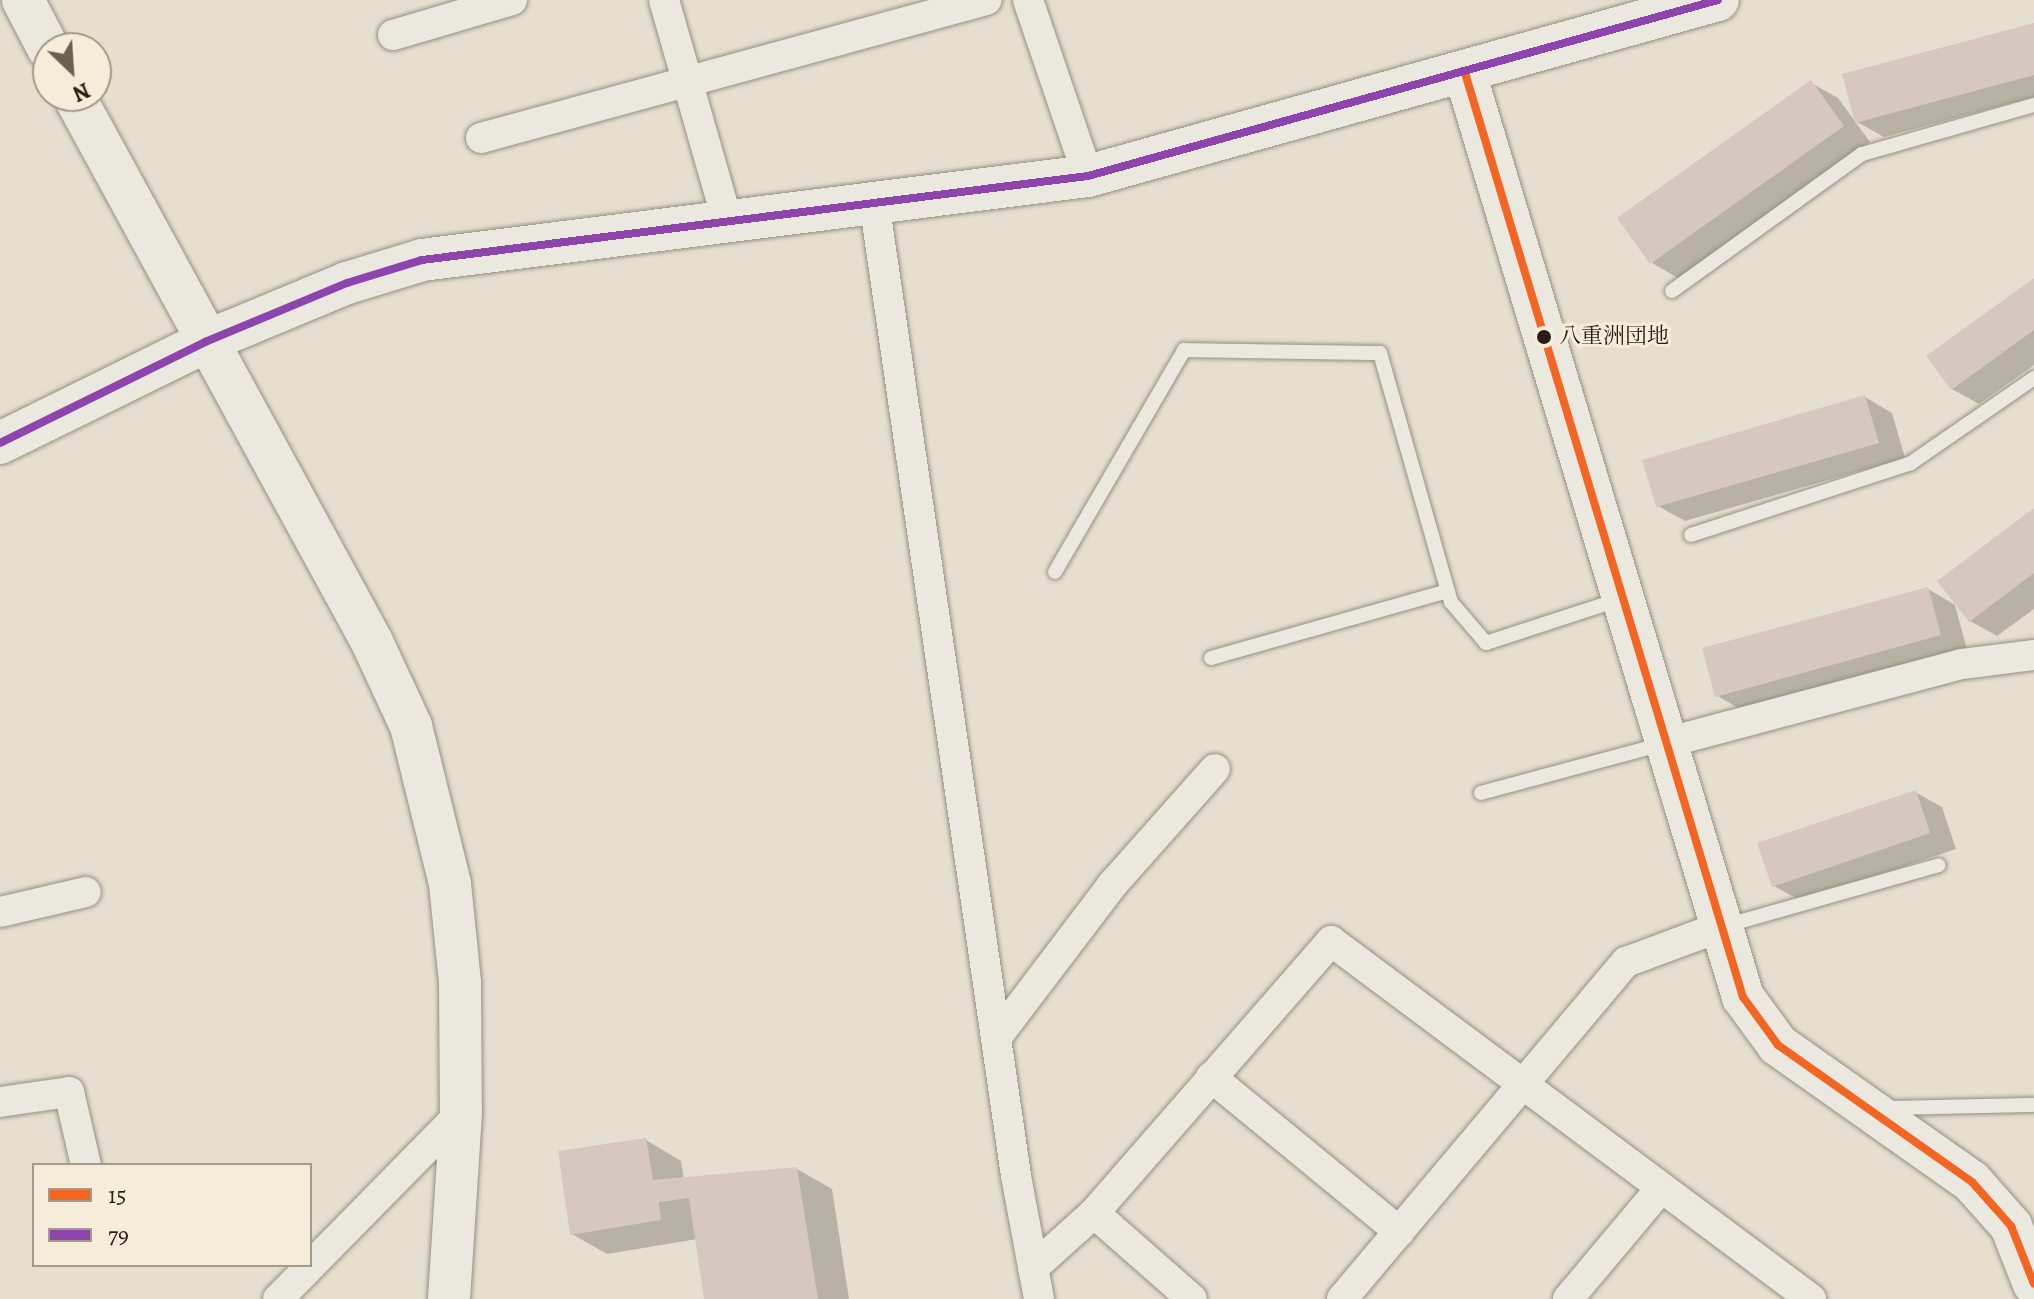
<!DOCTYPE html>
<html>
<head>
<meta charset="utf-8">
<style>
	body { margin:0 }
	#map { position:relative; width:2034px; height:1299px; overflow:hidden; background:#e6dfcf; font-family:Alegreya,"Noto Serif JP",serif }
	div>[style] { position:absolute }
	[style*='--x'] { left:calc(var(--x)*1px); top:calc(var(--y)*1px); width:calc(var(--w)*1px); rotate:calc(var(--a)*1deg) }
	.shadow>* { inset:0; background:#0003 }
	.building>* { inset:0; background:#d7c8be }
	.roads { filter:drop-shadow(0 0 2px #958f85) drop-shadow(0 0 2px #958f85) }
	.lane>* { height:14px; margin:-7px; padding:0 7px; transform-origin:7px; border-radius:7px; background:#ebe8e0 }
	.street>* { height:30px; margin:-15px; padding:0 15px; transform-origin:15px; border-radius:15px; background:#ebe8e0 }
	.secondary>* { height:42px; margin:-21px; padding:0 21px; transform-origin:21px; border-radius:21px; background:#ebe8e0 }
	.bus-1>* { height:8px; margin:-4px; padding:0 4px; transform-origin:4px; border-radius:4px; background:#f26522 }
	.bus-2>* { height:8px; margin:-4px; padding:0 4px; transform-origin:4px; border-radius:4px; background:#8e44ad }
	.dots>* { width:22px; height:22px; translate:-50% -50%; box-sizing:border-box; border:4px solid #f5edda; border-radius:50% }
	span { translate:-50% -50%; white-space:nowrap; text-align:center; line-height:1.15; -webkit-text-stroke:6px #f5edda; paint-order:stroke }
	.bus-label { font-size:22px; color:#2a1c13 }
	.left { translate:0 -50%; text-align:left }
	.legend { position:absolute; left:32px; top:1163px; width:280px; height:104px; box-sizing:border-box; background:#f5edda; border:2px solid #a4998a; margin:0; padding:10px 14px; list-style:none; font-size:24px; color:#2a1c13 }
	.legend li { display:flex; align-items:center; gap:16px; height:40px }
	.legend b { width:40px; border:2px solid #a4998a }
	.north { position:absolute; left:32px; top:32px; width:80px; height:80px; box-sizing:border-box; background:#f5edda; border:2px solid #a4998a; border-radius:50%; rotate:155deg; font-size:22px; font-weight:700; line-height:32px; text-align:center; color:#2a1c13 }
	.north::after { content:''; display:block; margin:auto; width:28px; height:36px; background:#6c6055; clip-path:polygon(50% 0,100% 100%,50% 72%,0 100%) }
</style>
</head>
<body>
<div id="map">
	<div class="shadow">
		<i style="clip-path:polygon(2034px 25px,2034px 97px,1884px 137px,1857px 122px)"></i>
		<i style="clip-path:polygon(1811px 83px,1838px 98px,1870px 142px,1678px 278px,1652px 263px)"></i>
		<i style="clip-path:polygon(2034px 281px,2034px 365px,1979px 404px,1952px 389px)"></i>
		<i style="clip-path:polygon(1865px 397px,1892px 413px,1905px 458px,1685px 521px,1658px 506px)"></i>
		<i style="clip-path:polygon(2034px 511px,2034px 609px,1997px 636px,1970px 621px)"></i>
		<i style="clip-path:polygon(1928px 589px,1955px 605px,1967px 650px,1743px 711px,1716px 695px)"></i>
		<i style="clip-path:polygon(1915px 792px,1942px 807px,1956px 849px,1801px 901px,1774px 886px)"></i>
		<i style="clip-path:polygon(646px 1140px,681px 1161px,684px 1180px,797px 1169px,832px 1189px,849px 1299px,706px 1299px,697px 1239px,607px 1254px,572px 1234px)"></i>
	</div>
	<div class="building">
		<i style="clip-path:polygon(2034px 23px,2034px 75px,1855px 123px,1842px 74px)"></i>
		<i style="clip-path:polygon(1811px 80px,1844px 126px,1650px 264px,1617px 218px)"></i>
		<i style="clip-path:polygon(2034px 278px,2034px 330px,1951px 390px,1926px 356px)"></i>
		<i style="clip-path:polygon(1865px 395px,1879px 443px,1656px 507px,1642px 460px)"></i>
		<i style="clip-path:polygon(2034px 508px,2034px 573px,1969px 622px,1937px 581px)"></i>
		<i style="clip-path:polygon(1928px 587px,1941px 635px,1715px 697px,1702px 648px)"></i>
		<i style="clip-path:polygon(1916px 790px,1930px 833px,1772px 887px,1757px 843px)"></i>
		<i style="clip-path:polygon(646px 1138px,653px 1180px,797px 1167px,818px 1299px,704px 1299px,689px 1198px,659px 1202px,661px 1220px,570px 1235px,558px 1151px)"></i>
	</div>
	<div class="roads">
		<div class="lane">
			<i style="--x:1672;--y:291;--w:234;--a:-35.8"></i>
			<i style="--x:1862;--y:154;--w:179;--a:-15.9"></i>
			<i style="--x:1691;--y:535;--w:231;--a:-18.1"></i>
			<i style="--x:1911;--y:463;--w:150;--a:-34.6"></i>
			<i style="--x:1055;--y:572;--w:257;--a:-59.8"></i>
			<i style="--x:1184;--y:350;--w:196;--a:0.9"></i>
			<i style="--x:1380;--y:353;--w:259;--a:74.1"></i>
			<i style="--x:1451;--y:602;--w:54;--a:49.5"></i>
			<i style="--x:1486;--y:643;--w:142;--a:-18.1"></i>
			<i style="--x:1211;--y:658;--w:246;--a:-15.8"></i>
			<i style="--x:1481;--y:793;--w:188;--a:-15.1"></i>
			<i style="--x:1724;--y:926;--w:223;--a:-15.8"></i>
			<i style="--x:1886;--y:1108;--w:148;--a:-1.2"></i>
		</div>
		<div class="street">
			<i style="--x:664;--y:0;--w:232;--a:74"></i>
			<i style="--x:1028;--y:0;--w:186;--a:71.2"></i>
			<i style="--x:393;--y:35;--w:124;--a:-16.4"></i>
			<i style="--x:481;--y:138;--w:524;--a:-15.28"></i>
			<i style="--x:874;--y:201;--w:985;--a:81.71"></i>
			<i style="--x:1016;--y:1176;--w:125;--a:79.4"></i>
			<i style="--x:1665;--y:743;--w:307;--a:-14.9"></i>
			<i style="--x:1962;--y:664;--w:73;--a:-7.1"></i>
			<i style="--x:0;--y:912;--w:88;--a:-13.1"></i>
			<i style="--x:996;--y:1038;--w:192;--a:-52.8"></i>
			<i style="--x:1112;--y:885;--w:155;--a:-48.4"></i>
			<i style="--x:1211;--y:1077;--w:244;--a:39.4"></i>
			<i style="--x:0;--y:1102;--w:70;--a:-8.2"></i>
			<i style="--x:69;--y:1092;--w:75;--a:76.9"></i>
			<i style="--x:1094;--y:1213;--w:130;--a:41.3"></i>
			<i style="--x:1033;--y:1268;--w:82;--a:-42"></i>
			<i style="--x:1094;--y:1213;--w:361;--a:-48.9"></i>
			<i style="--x:1331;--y:941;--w:599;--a:36.72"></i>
			<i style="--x:278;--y:1299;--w:261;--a:-45.5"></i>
			<i style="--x:1342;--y:1299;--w:441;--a:-49.9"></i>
			<i style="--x:1626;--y:962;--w:100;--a:-20.4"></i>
			<i style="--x:1568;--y:1299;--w:145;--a:-50"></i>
		</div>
		<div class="secondary">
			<i style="--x:23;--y:0;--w:54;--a:62.5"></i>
			<i style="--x:1465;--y:73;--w:965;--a:73.26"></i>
			<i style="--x:1743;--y:997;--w:59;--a:53.9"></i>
			<i style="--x:1778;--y:1045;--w:237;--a:35.2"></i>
			<i style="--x:1972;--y:1182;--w:59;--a:48.4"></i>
			<i style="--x:2011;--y:1226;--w:62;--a:68.4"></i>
			<i style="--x:74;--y:96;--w:622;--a:61.37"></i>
			<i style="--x:372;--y:642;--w:93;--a:65.1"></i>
			<i style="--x:411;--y:726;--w:163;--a:76.1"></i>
			<i style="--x:450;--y:884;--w:100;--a:84.2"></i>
			<i style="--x:460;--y:983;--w:130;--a:89.6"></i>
			<i style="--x:461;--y:1113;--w:186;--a:93.7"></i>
			<i style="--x:0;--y:443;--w:229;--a:-26.2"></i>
			<i style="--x:205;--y:342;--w:154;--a:-22.6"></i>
			<i style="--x:347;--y:283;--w:78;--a:-17"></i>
			<i style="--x:422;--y:260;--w:671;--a:-7.19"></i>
			<i style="--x:1088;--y:176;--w:654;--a:-15.61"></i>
		</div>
	</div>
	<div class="bus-1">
		<i style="--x:1465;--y:73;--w:965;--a:73.26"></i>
		<i style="--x:1743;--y:997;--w:59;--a:53.9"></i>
		<i style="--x:1778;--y:1045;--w:237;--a:35.2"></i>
		<i style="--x:1972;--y:1182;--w:59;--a:48.4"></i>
		<i style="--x:2011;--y:1226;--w:62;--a:68.4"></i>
	</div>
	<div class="bus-2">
		<i style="--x:0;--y:443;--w:229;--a:-26.2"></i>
		<i style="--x:205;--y:342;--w:154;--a:-22.6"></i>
		<i style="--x:347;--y:283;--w:78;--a:-17"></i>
		<i style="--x:422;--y:260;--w:671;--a:-7.19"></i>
		<i style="--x:1088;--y:176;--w:654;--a:-15.61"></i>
	</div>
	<div class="dots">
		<i style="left:1544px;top:337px;background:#2a1c13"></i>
	</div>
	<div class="bus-label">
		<span class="left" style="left:1559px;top:337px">八重洲団地</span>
	</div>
	<ul class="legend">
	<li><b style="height:10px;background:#f26522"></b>15</li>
	<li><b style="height:10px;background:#8e44ad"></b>79</li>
	</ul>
	<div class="north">N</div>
</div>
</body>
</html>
